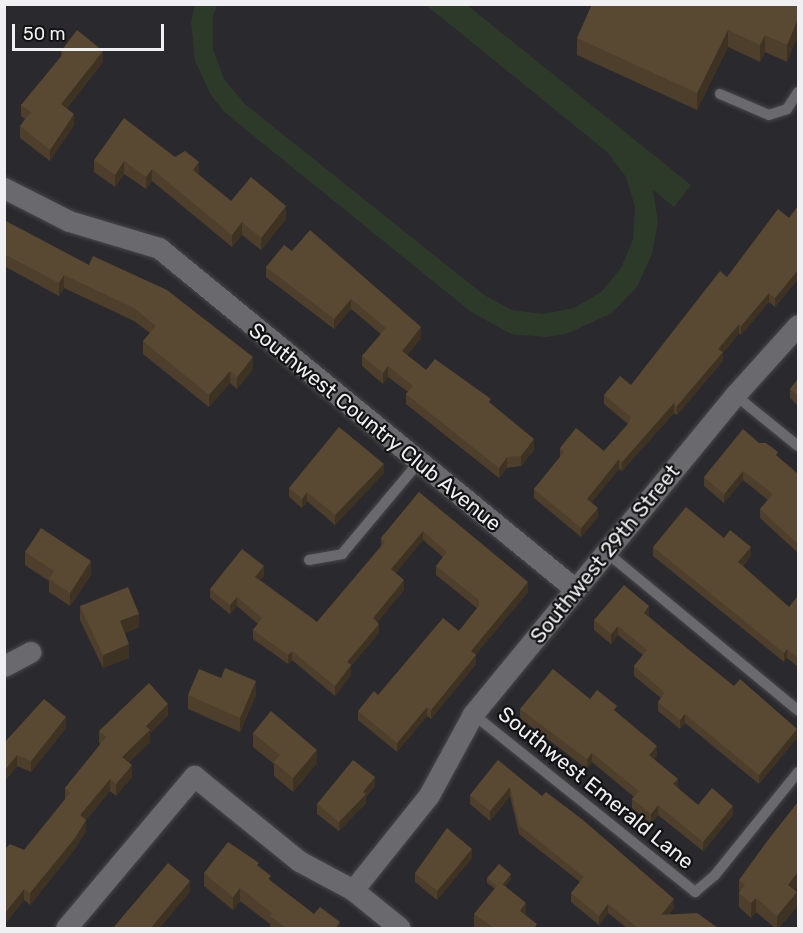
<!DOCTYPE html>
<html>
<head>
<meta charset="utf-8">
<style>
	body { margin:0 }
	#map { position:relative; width:803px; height:933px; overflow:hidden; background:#2a292d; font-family:Rubik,sans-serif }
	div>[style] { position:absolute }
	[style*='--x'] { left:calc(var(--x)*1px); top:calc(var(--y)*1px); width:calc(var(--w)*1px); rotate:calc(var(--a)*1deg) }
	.green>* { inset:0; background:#2d3a2a }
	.roads { filter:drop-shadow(0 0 2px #47474a) drop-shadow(0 0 2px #47474a) }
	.service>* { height:10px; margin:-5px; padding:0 5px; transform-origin:5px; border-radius:5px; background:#6a696d }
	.minor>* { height:21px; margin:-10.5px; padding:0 10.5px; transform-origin:10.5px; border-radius:10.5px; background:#6a696d }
	.wall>* { inset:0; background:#4d3f2b }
	.shaded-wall>* { inset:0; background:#3e3323 }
	.building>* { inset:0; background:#594932 }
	span { translate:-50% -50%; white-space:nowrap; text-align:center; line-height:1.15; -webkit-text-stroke:4.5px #121213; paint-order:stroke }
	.street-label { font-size:21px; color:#f0f0f2 }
	.frame { position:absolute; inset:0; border:6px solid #f0f0f2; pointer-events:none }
	.scale { position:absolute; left:12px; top:24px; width:152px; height:27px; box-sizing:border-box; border:3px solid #f0f0f2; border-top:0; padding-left:8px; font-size:18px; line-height:21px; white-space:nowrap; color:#f0f0f2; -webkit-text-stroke:4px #121213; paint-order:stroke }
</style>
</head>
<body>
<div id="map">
	<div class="green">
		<i style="clip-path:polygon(195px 4px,217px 5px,213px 16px,213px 49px,224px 79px,245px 104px,484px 295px,512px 310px,543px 314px,574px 308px,601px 292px,621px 268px,633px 239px,635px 207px,626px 177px,607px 152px,426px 5px,467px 5px,691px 185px,674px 207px,653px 190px,658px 222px,652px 254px,637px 287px,612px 313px,566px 334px,546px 337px,511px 334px,471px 312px,223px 111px,211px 95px,195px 61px,191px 22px)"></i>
	</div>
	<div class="roads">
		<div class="service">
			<i style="--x:720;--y:94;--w:53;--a:23.2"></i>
			<i style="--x:769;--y:115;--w:19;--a:-18"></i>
			<i style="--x:787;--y:109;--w:20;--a:-57"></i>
			<i style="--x:735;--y:395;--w:81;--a:39"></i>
			<i style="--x:606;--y:552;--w:249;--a:39.5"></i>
			<i style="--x:309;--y:560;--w:34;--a:-10"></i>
			<i style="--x:342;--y:554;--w:120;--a:-50.1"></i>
			<i style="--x:473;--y:714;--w:285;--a:38.7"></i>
			<i style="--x:695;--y:892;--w:26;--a:-40"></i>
			<i style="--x:715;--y:875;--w:132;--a:-51.1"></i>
		</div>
		<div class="minor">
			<i style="--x:4;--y:188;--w:73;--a:26.9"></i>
			<i style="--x:69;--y:221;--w:94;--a:16.7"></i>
			<i style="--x:159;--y:248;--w:538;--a:39.34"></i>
			<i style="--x:4;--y:666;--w:30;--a:-28"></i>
			<i style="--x:353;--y:890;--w:122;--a:-51.3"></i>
			<i style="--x:429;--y:795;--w:92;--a:-61.5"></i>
			<i style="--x:473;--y:714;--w:413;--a:-50.6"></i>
			<i style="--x:735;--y:395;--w:94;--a:-48"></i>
			<i style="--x:66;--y:928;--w:199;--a:-49.9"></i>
			<i style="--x:194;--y:776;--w:135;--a:39"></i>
			<i style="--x:299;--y:861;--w:61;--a:28.2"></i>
			<i style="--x:353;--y:890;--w:60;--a:39"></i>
		</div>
	</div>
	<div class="wall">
		<i style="clip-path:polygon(798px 4px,787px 62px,765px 52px,760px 62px,728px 47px,697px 110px,577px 55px,577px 38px)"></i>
		<i style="clip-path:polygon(61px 51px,103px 62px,67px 108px,74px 125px,50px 161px,20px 138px,20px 126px,25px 119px,21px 116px,21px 105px,61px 57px)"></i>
		<i style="clip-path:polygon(175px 157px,199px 175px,231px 201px,286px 219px,261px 250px,242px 235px,232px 247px,152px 181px,146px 189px,124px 174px,115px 187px,94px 172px,94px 160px)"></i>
		<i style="clip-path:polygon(798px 206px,798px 279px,775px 307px,769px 302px,741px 335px,739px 333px,723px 353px,723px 361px,677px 415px,674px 413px,622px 471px,619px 469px,592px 502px,598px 517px,581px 537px,534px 498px,534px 489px,560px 457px,560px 448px,604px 451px,628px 424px,604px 404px,604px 395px,631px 385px,727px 277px,789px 218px)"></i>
		<i style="clip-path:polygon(4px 220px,253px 369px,237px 389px,230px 383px,209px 407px,143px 354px,143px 341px,150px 333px,134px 321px,64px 288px,59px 296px,4px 266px)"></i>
		<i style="clip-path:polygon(292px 251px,421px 338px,407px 355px,426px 370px,491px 404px,534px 450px,521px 466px,507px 468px,499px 478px,406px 404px,406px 394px,408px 392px,388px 377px,383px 384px,362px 366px,362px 356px,381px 334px,351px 309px,334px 329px,266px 277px,266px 267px)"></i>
		<i style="clip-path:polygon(798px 379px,798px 406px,790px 398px,790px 389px)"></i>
		<i style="clip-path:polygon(759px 443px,798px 474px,798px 553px,760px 518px,760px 509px,768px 500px,743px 480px,724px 503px,704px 486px,704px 477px)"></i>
		<i style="clip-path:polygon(384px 473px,335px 525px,307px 501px,302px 508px,289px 497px,289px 488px)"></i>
		<i style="clip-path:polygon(419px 492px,528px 592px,476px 654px,476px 664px,431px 719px,427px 716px,397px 752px,358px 720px,358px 711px,459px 631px,477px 608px,436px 575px,436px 566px,443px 557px,423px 540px,395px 573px,404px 590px,377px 622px,379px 633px,351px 666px,351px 675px,335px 696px,292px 660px,288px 664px,253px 639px,253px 630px,258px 624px,237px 606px,230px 614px,210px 598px,210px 589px,264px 576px,260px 580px,317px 622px,381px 546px,381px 538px)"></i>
		<i style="clip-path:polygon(724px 538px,751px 556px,743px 566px,789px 607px,798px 599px,798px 667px,787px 658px,784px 662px,653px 556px,653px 547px)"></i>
		<i style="clip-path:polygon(25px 552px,91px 575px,70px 606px,49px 592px,49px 581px,25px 565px)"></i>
		<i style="clip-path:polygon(80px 606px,139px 627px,125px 633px,129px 658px,103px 668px,80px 620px)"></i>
		<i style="clip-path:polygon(649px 615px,648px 616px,689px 650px,797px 738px,759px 784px,685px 723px,680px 729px,658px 711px,658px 702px,661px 698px,634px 676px,634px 666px,643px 655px,618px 635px,611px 644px,594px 630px,594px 620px)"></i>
		<i style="clip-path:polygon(221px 678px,256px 695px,240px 732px,188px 709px,188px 695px)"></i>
		<i style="clip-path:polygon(590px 699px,617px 713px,657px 755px,654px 759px,678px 788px,698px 805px,733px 815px,703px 851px,658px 815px,651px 824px,632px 808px,632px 799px,634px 797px,592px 762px,587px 769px,520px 718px,520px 709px)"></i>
		<i style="clip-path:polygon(168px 715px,150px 733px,150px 742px,128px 763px,132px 777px,116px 796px,110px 791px,86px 820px,86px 831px,75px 849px,30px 905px,24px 900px,4px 925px,4px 850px,24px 850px,65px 800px,65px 788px,101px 744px,99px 743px,99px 731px)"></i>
		<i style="clip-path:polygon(66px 728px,31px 772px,17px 766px,4px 782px,4px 743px)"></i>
		<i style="clip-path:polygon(253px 733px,317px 763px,293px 792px,274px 776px,274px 764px,253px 747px)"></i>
		<i style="clip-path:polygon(498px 760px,674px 908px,669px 914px,718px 928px,627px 928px,608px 913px,599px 925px,571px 902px,571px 893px,580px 882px,519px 834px,510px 796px,490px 821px,470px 804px,470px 795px)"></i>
		<i style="clip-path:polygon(375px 786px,366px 797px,366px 803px,339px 831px,317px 814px,317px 804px)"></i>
		<i style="clip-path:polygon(472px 858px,437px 900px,415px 882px,415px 873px)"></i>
		<i style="clip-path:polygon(259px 867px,271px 881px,314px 914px,340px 928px,270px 928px,270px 924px,240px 901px,233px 910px,204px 886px,204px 873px)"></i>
		<i style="clip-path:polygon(487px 878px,511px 879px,505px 886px,526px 915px,537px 928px,474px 928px,474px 914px,495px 889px,487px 883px)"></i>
		<i style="clip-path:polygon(739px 880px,795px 891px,797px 907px,779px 928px,775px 928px,756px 912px,751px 918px,739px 907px)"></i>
	</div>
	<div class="shaded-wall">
		<i style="clip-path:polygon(798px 19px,798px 36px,787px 62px,787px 45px)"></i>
		<i style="clip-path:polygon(728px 30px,728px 47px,697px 110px,697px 93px)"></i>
		<i style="clip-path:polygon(765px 35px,765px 52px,760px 62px,760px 45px)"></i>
		<i style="clip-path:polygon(103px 51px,103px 62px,61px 115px,61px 104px)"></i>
		<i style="clip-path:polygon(74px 114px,74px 125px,50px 161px,50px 150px)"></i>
		<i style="clip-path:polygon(124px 161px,124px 174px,115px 187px,115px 175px)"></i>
		<i style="clip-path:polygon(199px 162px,199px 175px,193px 183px,193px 170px)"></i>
		<i style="clip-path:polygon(152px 169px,152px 181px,146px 189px,146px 177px)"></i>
		<i style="clip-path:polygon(286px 206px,286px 219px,261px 250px,261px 238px)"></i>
		<i style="clip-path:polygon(242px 222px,242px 235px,232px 247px,232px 235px)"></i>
		<i style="clip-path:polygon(798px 270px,798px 279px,775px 307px,775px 298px)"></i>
		<i style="clip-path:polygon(64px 275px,64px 288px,59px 296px,59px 283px)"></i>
		<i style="clip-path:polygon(769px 293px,769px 302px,741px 335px,741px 326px)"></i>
		<i style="clip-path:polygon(351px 299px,351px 309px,334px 329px,334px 319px)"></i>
		<i style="clip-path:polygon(739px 324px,739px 333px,723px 353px,723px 361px,677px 415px,677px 406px,718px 349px)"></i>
		<i style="clip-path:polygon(421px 327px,421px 338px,402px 361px,402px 351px)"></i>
		<i style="clip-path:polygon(253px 357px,253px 369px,237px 389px,237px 377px)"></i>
		<i style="clip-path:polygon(388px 366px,388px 377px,383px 384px,383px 373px)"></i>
		<i style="clip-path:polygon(230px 371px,230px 383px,209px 407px,209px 395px)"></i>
		<i style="clip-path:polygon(674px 403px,674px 413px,622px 471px,622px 462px)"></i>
		<i style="clip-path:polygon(534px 439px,534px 450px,521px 466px,521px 456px)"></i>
		<i style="clip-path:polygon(507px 457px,507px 468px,499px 478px,499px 468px)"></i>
		<i style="clip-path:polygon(619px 459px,619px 469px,587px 508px,587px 499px)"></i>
		<i style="clip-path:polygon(384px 464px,384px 473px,335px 525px,335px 515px)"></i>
		<i style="clip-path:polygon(743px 471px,743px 480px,724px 503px,724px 494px)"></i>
		<i style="clip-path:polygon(307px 492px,307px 501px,302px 508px,302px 499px)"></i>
		<i style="clip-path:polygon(598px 508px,598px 517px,581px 537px,581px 528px)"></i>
		<i style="clip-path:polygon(423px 531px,423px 540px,391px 579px,391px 569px)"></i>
		<i style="clip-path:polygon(751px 547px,751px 556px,738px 571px,738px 562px)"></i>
		<i style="clip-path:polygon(91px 561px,91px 575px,70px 606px,70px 593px)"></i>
		<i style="clip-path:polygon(264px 566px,264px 576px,255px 586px,255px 577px)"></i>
		<i style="clip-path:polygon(404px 580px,404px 590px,373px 628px,373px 618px)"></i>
		<i style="clip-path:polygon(528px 582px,528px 592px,471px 660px,471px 651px)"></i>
		<i style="clip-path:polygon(237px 597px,237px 606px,230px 614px,230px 605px)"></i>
		<i style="clip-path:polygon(649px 606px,649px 615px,644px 622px,644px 613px)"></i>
		<i style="clip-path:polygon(139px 614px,139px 627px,120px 635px,120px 621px)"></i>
		<i style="clip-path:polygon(379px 624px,379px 633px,351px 666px,351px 675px,335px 696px,335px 686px,347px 662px)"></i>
		<i style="clip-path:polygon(618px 626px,618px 635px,611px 644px,611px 634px)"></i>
		<i style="clip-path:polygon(129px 644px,129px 658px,103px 668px,103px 655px)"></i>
		<i style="clip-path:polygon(787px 649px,787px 658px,784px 662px,784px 653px)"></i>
		<i style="clip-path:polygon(292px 651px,292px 660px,288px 664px,288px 655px)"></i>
		<i style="clip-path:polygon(476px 655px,476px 664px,431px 719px,431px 710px)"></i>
		<i style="clip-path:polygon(256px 681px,256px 695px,240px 732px,240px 718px)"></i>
		<i style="clip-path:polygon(168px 704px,168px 715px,150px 733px,150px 742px,122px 769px,122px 757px,146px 726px)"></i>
		<i style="clip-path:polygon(427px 707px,427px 716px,397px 752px,397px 743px)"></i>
		<i style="clip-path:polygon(685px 714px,685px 723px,680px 729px,680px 720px)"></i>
		<i style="clip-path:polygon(66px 717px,66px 728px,31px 772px,31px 761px)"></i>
		<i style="clip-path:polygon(797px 729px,797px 738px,759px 784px,759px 775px)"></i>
		<i style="clip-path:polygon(657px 746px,657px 755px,649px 764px,649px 755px)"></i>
		<i style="clip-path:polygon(317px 750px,317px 763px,293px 792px,293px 778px)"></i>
		<i style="clip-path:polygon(592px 753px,592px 762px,587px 769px,587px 759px)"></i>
		<i style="clip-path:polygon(17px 755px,17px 766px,4px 782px,4px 771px)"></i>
		<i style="clip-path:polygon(132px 765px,132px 777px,116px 796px,116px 784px)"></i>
		<i style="clip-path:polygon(375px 777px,375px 786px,366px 797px,366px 803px,339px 831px,339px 822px)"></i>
		<i style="clip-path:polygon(110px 779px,110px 791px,80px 827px,80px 815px)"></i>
		<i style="clip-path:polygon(678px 779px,678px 788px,673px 784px)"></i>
		<i style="clip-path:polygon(510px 787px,510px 796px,490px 821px,490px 811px)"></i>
		<i style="clip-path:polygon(658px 805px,658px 815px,651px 824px,651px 814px)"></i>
		<i style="clip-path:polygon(733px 806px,733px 815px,703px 851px,703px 842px)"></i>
		<i style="clip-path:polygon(86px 820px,86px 831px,75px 849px,30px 905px,30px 893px)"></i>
		<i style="clip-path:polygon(472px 849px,472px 858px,437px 900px,437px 891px)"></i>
		<i style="clip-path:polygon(798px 872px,798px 887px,788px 899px,788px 885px)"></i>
		<i style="clip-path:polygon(511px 874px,511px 879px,500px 893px,500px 888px)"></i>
		<i style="clip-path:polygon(190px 881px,190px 892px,160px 928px,151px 928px)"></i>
		<i style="clip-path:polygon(240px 888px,240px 901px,233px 910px,233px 897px)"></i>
		<i style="clip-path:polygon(24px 889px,24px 900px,4px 925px,4px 914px)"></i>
		<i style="clip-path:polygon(797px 892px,797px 907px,779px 928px,777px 928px,777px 916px)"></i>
		<i style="clip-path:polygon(756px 898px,756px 912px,751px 918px,751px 903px)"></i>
		<i style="clip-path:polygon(674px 899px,674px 908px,661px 924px,661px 915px)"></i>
		<i style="clip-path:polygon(526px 903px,526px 917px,520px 911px)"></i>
		<i style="clip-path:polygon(608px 904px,608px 913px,599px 925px,599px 916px)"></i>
		<i style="clip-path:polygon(340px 922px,340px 928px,336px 928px,336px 927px)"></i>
	</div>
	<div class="building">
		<i style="clip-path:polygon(592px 4px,798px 4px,798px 19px,787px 45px,765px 35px,760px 45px,728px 30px,697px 93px,577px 38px)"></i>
		<i style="clip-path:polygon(77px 30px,103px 51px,61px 104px,74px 114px,50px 150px,20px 126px,31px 112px,21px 105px,64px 53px,61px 51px)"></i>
		<i style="clip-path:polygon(124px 118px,175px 157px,185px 151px,199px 162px,193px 170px,231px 201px,251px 177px,286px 206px,261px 238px,242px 222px,232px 235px,152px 169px,146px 177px,124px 161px,115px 175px,94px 160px)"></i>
		<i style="clip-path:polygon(798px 206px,798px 270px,775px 298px,769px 293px,741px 326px,739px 324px,718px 349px,723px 352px,677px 406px,674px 403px,622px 462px,619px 459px,587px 499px,598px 508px,581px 528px,534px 489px,564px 452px,560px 448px,576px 428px,604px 451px,628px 424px,631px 417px,604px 395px,620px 376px,631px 385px,720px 271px,727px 277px,778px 209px,789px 218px)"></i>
		<i style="clip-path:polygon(4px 220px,89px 265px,93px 256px,167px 290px,253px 357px,237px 377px,230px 371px,209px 395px,143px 341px,156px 326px,134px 308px,64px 275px,59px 283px,4px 254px)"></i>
		<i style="clip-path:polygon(310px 230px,421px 327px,402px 351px,426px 370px,435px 359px,491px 399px,489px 402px,534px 439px,521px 456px,507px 457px,499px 468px,406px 394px,413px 386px,388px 366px,383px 373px,362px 356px,386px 328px,351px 299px,334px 319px,266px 267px,284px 245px,292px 251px)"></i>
		<i style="clip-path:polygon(798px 379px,798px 396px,790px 389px)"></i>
		<i style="clip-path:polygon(339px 427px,384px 464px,335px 515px,307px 492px,302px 499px,289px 488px)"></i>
		<i style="clip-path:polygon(743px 429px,759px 443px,766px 443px,778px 452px,776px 455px,798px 474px,798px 544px,760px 509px,773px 494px,743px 471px,724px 494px,704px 477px)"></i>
		<i style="clip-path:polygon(419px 492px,528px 582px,471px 651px,476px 655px,448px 689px,431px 710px,427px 707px,397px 743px,358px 711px,374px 691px,378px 695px,443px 618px,459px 631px,479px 606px,479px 600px,436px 566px,447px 552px,423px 531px,391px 569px,404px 580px,373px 618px,379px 624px,347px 662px,351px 665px,335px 686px,292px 651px,288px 655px,253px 630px,262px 618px,237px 597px,230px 605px,210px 589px,242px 549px,264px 566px,255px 577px,317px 622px,385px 542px,381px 538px)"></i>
		<i style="clip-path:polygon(686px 507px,724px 538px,730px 530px,751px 547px,738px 562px,789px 607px,797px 597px,798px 599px,798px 658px,787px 649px,784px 653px,653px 547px)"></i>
		<i style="clip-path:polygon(41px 528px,91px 561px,70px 593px,49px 579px,54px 571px,25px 552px)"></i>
		<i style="clip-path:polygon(624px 585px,649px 606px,644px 613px,689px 650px,734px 686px,740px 679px,797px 729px,759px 775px,685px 714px,680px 720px,658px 702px,665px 693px,634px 666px,647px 650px,618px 626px,611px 634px,594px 620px)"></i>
		<i style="clip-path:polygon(128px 587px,139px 614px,120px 621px,129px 644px,103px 655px,80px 606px)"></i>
		<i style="clip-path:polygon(225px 668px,256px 681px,240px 718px,188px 695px,199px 669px,221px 678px)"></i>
		<i style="clip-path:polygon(553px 669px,590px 699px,597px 690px,617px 706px,614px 710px,657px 746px,649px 755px,678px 779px,673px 784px,698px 805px,712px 788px,733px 806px,703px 842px,658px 805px,651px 814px,632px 799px,639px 791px,592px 753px,587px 759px,520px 709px)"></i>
		<i style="clip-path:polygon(149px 683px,168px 704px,146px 726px,150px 730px,122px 757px,132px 765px,116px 784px,110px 779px,80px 815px,86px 820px,75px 838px,30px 893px,24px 889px,4px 914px,4px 850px,10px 844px,24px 850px,70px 793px,65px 788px,106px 737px,99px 731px)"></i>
		<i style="clip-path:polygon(44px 699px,66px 717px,31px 761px,17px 755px,4px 771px,4px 743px)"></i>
		<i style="clip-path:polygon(271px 711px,317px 750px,293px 778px,274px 762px,280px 755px,253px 733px)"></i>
		<i style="clip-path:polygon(353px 760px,375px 777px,363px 792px,366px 794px,339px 822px,317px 804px)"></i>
		<i style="clip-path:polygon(498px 760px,542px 796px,546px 792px,583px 820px,674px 899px,661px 915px,697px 913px,718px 928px,638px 928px,608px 904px,599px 916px,571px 893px,584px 877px,519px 825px,510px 787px,490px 811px,470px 795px)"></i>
		<i style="clip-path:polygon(798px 802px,798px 872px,788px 885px,797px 892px,777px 916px,756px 898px,751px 903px,739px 893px,745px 885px,739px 880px,768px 840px)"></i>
		<i style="clip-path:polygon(447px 828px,472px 849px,437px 891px,415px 873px)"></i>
		<i style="clip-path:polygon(228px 842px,259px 863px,257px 865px,271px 876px,268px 879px,314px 914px,320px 907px,340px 922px,336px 927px,337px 928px,286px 928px,270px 916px,272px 913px,240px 888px,233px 897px,204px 873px)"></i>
		<i style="clip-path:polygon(168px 863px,190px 881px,151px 928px,113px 928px)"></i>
		<i style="clip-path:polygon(499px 864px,511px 874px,503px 884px,500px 882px,497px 886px,487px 878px)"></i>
		<i style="clip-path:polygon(500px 882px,526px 903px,520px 911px,537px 924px,534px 928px,494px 928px,474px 914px)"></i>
	</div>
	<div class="street-label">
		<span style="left:375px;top:427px;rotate:39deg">Southwest Country Club Avenue</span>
		<span style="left:605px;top:554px;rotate:-51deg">Southwest 29th Street</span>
		<span style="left:596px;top:788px;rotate:39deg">Southwest Emerald Lane</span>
	</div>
	<div class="frame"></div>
	<div class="scale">50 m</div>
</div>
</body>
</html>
